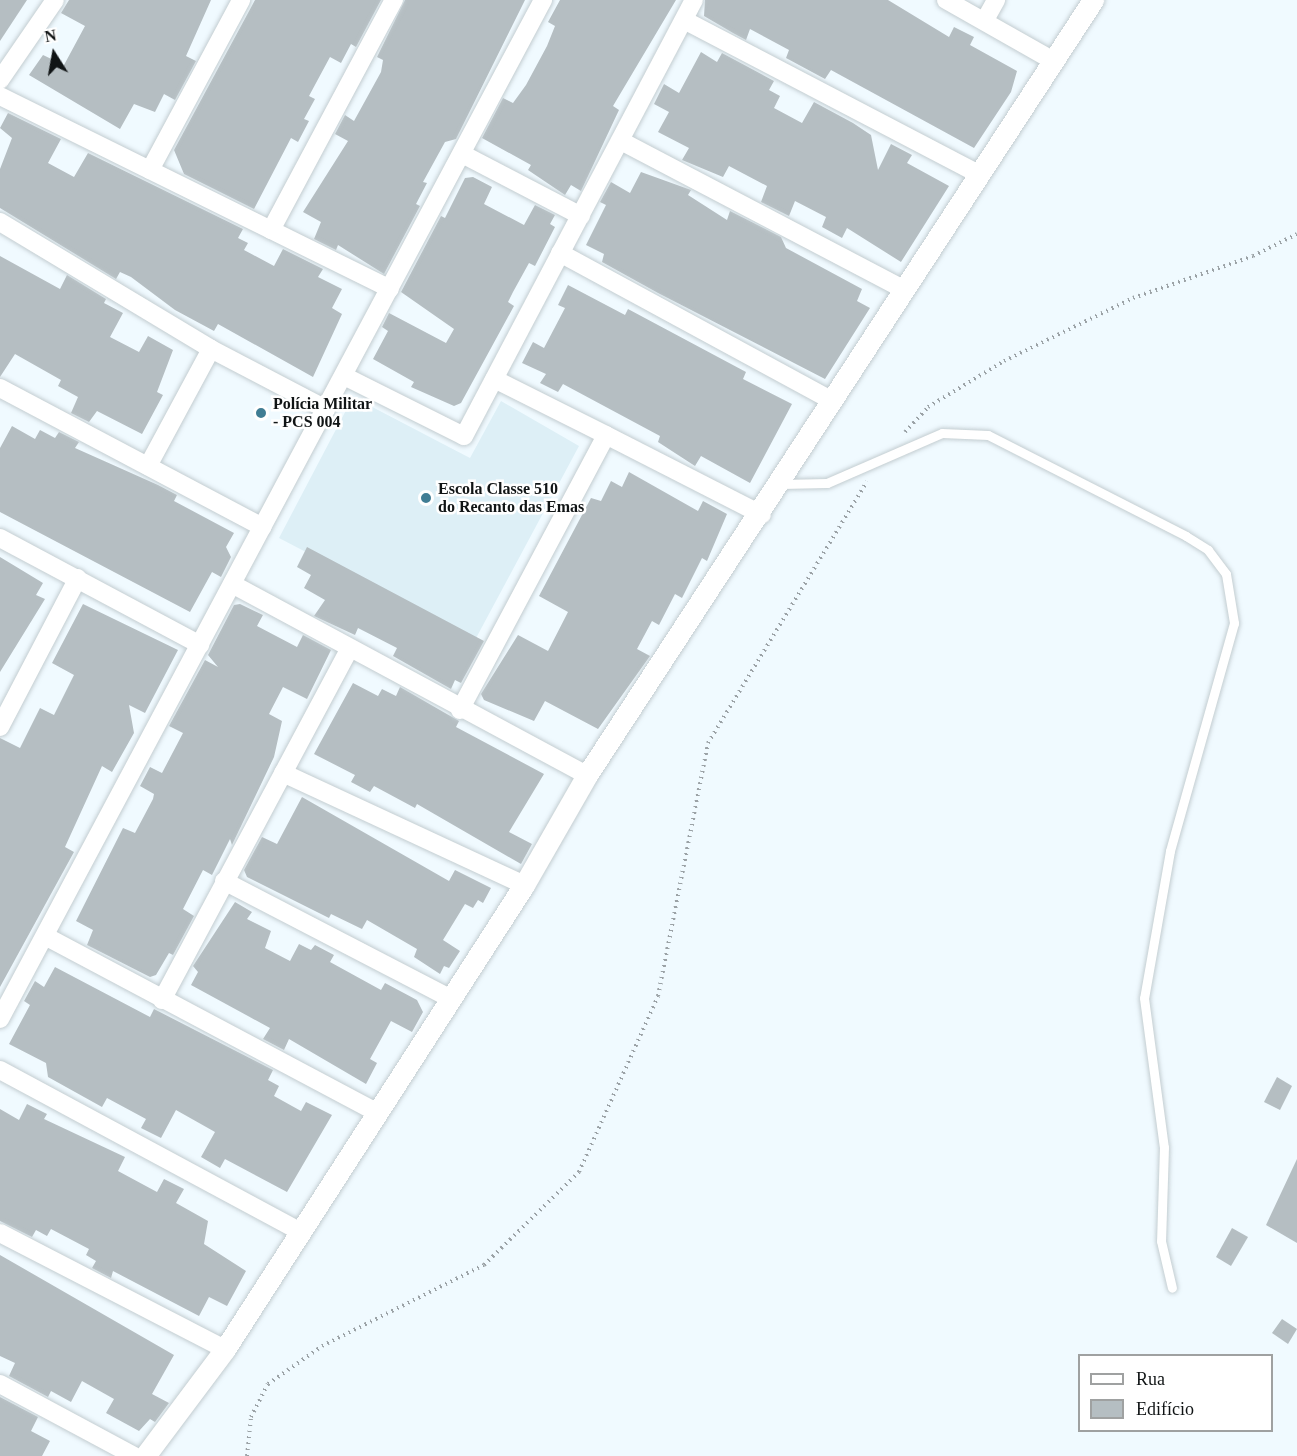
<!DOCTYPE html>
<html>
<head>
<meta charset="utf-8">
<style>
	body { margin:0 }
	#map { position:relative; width:1297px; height:1456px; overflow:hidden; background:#f0faff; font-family:Georgia,serif }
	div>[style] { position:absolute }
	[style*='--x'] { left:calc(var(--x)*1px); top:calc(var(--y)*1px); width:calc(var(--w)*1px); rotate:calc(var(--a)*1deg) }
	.built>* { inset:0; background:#ddeff6 }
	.building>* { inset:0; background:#b5bec2 }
	.path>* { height:4px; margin-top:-2px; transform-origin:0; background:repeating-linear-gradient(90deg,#9ba2a6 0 1.5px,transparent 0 6px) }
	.roads { filter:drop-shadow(0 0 2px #c3cdd1) drop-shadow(0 0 2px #c3cdd1) }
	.service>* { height:9px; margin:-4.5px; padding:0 4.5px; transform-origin:4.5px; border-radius:4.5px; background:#fff }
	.minor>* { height:18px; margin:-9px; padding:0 9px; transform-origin:9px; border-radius:9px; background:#fff }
	.tertiary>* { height:21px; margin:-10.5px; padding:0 10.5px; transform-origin:10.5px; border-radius:10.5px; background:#fff }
	.dots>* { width:16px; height:16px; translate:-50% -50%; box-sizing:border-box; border:3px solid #fff; border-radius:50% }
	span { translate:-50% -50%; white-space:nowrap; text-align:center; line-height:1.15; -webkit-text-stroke:5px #fff; paint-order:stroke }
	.poi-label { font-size:16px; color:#101415; font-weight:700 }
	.left { translate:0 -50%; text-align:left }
	.legend { position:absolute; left:1078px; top:1354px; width:195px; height:78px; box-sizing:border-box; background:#fff; border:2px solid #9fa1a1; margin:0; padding:8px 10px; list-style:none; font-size:18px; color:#101415 }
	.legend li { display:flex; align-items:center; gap:12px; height:30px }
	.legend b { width:30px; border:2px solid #9fa1a1 }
	.north { position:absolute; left:24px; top:24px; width:60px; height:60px; -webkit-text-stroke:4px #fff; paint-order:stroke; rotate:349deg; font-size:16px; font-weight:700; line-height:24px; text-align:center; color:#101415 }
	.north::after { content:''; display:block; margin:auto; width:21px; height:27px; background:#101415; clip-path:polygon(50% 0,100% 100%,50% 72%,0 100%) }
</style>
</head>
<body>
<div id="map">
	<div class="built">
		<i style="clip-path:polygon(353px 397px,470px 458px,501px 401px,579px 446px,475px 640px,279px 538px)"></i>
	</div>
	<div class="building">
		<i style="clip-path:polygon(0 0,27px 0,0 41px)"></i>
		<i style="clip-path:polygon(69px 0,211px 0,186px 56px,196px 61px,175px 100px,164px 94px,155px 112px,134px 104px,120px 129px,29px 75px,43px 55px,64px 65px,85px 26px,61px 13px)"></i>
		<i style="clip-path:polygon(255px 0,381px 0,356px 47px,351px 44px,341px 63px,330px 57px,309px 96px,315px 99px,304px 119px,309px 121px,298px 142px,291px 138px,254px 209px,184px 174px,174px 150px)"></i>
		<i style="clip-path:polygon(405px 0,525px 0,456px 139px,445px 142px,423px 182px,427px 183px,416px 204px,420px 206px,384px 274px,338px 245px,336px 250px,314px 239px,321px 222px,303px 212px,348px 141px,335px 134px,345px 115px,354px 121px,381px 72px,383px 60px,377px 57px)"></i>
		<i style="clip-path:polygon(560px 0,676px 0,613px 106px,619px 110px,581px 191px,571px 185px,565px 195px,528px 170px,531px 165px,482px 138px,503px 98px,513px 103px,526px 85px,547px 46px,555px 26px,548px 22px)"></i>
		<i style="clip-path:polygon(705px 0,888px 0,949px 37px,954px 27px,974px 37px,970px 45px,1017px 71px,1011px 92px,974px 148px,831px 70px,825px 79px,786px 58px,789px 50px,750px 29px,746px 40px,733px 33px,704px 16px)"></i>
		<i style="clip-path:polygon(701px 52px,717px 62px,722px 53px,774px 81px,769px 90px,780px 96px,774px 108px,802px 123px,814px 102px,853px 123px,871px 135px,878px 170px,891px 144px,912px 155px,907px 163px,949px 186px,901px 262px,847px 228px,842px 238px,822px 227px,826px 217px,795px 201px,789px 216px,761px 202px,767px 186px,729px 166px,723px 177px,682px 160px,689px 148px,658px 132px,669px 112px,654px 104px,664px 84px,679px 93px)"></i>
		<i style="clip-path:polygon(8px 113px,61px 139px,48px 163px,74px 177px,88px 153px,243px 229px,238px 238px,248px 243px,244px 250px,274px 266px,283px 249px,323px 269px,318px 277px,342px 289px,332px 308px,342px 314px,313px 377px,218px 324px,214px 331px,175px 310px,131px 277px,120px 272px,116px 279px,0 208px,0 169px,12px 138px,0 128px)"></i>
		<i style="clip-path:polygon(641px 172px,691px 190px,688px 195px,727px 220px,730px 211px,781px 237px,786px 248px,862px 289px,857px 301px,870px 308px,825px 379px,658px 293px,602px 262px,604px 254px,586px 245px,606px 205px,600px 202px,611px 182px,630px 193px)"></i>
		<i style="clip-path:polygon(473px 177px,492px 187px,484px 204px,524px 225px,535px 205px,555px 215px,550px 224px,555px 227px,535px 266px,529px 263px,513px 292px,508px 302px,514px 306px,461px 403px,454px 406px,411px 387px,414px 382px,373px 359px,388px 331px,382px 327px,389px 313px,446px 343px,454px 329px,401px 292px,441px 216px,445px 218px,465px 178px)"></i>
		<i style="clip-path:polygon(0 256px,60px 289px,67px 275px,106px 299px,104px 303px,123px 313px,110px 337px,139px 352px,148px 336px,173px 350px,157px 392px,163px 395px,142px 434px,97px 411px,89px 422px,71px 413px,78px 397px,58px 386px,61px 380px,15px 354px,0 377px)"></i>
		<i style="clip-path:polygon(568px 285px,625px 315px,628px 309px,746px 372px,743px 379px,792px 404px,750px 483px,701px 456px,695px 466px,658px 442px,660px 436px,563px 384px,558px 392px,540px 383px,546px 374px,522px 363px,533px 342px,544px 348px,565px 308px,558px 305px)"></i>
		<i style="clip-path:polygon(12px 426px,35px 439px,40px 430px,55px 438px,59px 432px,79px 442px,75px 448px,158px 485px,177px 495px,174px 501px,234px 533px,226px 547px,231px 557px,221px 577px,212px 572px,190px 612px,0 512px,0 448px)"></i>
		<i style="clip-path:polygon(629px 472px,698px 511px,703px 501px,727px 514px,707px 561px,702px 558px,682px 598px,675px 594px,659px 625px,652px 621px,637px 649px,650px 656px,598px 729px,545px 701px,534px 721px,484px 700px,481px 694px,518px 635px,548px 651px,568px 612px,539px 596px,591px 498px,601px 501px,611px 481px,622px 487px)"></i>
		<i style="clip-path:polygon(307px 547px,484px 641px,461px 683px,455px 680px,451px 689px,393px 656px,397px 648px,358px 628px,355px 635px,314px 616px,325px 600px,304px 588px,311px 575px,297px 567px)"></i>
		<i style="clip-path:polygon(0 557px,43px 583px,36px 595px,45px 599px,0 672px)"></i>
		<i style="clip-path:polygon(83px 604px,178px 650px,145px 713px,129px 705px,134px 733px,112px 772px,102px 766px,65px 847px,74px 852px,0 987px,0 738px,20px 748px,40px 708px,54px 715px,74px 675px,52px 663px)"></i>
		<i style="clip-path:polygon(240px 604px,263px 615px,257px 626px,297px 647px,303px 635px,331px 650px,307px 699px,283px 687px,269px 714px,282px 721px,274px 757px,232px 845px,230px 839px,212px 875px,203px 870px,183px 909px,194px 916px,173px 955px,169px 953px,156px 975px,150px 977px,87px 945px,93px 930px,76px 921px,123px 828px,135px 833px,153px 799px,154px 794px,140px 786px,150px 767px,162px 773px,183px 733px,169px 726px,205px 660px,218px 667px,208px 655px,234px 605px)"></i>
		<i style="clip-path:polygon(353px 683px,378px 696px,382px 689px,396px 696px,400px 687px,459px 721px,456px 727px,544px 774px,509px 832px,532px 844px,521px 864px,417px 804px,415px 808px,374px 786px,370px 792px,351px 782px,355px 775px,314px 754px)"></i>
		<i style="clip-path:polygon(302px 797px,449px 881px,455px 870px,491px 888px,483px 903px,478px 900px,473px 908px,465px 904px,443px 940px,460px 951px,449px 968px,444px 966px,440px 974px,414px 957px,417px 949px,367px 920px,362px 929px,331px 914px,329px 918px,247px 877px,244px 870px,262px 837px,277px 844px)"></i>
		<i style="clip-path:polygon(235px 902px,252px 912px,247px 919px,271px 931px,265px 948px,290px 961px,299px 944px,311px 950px,315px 945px,334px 955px,330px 962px,381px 990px,385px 983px,417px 1000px,423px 1012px,412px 1032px,391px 1021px,370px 1059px,377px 1063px,366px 1084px,289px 1039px,284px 1050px,263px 1039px,270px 1028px,191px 985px,198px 972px,193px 966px)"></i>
		<i style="clip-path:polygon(55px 967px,150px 1017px,154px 1009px,273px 1070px,268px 1080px,279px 1086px,274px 1096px,301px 1111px,306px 1102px,332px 1115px,287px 1192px,225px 1159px,220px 1168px,201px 1157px,215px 1132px,176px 1110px,161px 1138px,141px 1128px,146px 1119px,107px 1098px,102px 1107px,48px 1077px,46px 1063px,9px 1044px,30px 1005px,24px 1001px,35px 981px,44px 987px)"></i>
		<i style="clip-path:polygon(1277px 1077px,1292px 1086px,1280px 1110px,1264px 1102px)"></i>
		<i style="clip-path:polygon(27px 1104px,47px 1114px,44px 1119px,125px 1157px,118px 1171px,157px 1192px,164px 1179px,184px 1189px,176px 1203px,208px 1221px,204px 1244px,246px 1271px,227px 1306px,209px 1297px,199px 1316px,113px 1271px,111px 1278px,92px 1268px,96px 1261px,86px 1255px,89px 1249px,51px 1229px,47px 1236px,36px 1230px,32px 1237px,0 1221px,0 1109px,19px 1120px)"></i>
		<i style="clip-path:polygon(1297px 1159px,1297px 1243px,1266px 1225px)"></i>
		<i style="clip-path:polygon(1232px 1228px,1248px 1237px,1231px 1266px,1216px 1257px)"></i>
		<i style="clip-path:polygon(0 1255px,174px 1355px,152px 1394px,169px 1403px,155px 1422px,150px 1419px,139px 1431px,106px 1413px,114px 1399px,82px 1381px,71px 1402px,51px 1391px,48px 1397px,9px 1376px,15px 1363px,0 1356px)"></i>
		<i style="clip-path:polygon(1282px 1319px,1297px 1329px,1288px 1344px,1272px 1333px)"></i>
		<i style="clip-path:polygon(0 1397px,38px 1417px,31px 1431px,50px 1441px,42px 1456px,0 1456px)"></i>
	</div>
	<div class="path">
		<i style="--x:905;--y:432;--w:34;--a:-47"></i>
		<i style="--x:928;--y:407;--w:89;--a:-31.2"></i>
		<i style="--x:1004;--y:361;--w:144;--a:-26"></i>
		<i style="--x:1133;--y:298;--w:127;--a:-19.3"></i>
		<i style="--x:1253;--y:256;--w:49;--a:-26.6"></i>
		<i style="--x:247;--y:1456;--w:39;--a:-84"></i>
		<i style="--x:251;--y:1417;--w:37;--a:-63"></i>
		<i style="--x:268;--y:1384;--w:66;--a:-35.1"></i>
		<i style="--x:322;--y:1346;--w:181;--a:-26.6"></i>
		<i style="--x:484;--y:1265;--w:133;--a:-44.4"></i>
		<i style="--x:579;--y:1172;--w:193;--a:-65.8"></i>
		<i style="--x:658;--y:996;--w:258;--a:-78.8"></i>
		<i style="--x:708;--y:743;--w:306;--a:-58.7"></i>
	</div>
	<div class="roads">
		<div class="service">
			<i style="--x:781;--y:484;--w:46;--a:-1.2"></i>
			<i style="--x:827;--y:483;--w:125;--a:-23.5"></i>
			<i style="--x:942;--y:433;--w:46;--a:2.5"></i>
			<i style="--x:988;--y:435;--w:222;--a:27"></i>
			<i style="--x:1186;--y:536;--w:26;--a:32"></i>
			<i style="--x:1208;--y:550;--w:30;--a:53"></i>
			<i style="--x:1226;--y:574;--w:50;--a:80.7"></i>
			<i style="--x:1234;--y:623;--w:237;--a:105.7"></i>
			<i style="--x:1170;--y:851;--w:149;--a:100"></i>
			<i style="--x:1144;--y:998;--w:150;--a:82.4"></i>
			<i style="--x:1164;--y:1147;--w:94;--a:91.8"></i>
			<i style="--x:1161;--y:1241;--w:48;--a:76.8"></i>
		</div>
		<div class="minor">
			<i style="--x:946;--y:0;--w:124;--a:29.5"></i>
			<i style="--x:684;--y:20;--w:334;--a:27.6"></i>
			<i style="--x:985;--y:20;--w:23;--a:-61"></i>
			<i style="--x:0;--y:80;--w:97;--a:-55.5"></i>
			<i style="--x:0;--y:96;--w:435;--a:26.3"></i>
			<i style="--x:621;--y:141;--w:318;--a:27.7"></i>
			<i style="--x:462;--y:154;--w:134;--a:27.5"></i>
			<i style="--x:150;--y:170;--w:193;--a:-61.8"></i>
			<i style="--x:0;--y:222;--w:246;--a:31"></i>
			<i style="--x:211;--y:349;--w:130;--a:27.6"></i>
			<i style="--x:271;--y:230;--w:261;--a:-61.9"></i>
			<i style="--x:560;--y:253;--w:311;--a:28.5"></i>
			<i style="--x:344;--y:376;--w:134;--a:26.6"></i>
			<i style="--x:464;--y:436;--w:493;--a:-62.2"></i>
			<i style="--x:0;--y:388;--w:297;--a:27.9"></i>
			<i style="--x:606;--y:435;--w:175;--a:27.1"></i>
			<i style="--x:148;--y:466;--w:133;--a:-61.7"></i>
			<i style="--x:0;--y:538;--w:227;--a:28.1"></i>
			<i style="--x:232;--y:584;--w:403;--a:28.3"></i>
			<i style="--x:460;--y:710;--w:311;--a:-62"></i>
			<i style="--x:606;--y:435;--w:125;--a:-153.4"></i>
			<i style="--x:0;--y:727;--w:168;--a:-62.4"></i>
			<i style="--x:283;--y:773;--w:266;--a:24.9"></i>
			<i style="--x:224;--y:881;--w:254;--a:27.4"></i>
			<i style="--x:45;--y:936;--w:375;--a:28"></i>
			<i style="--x:162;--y:1000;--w:397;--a:-61.9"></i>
			<i style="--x:0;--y:1019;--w:1155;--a:-61.95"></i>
			<i style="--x:0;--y:1070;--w:340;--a:28.3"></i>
			<i style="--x:0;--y:1233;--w:253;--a:27.3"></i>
			<i style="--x:0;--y:1384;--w:152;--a:28.2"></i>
		</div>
		<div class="tertiary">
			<i style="--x:145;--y:1456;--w:134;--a:-53.2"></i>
			<i style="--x:225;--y:1349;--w:552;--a:-57.2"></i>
			<i style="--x:524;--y:885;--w:127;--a:-60.2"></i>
			<i style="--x:587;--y:775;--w:926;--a:-56.86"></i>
		</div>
	</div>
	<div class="dots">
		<i style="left:261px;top:413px;background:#407d94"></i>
		<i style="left:426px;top:498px;background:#407d94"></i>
	</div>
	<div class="poi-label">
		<span class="left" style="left:273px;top:413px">Polícia Militar<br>- PCS 004</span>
		<span class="left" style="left:438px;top:498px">Escola Classe 510<br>do Recanto das Emas</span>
	</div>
	<ul class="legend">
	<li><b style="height:8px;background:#fff"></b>Rua</li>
	<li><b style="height:16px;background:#b5bec2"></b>Edifício</li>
	</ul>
	<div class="north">N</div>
</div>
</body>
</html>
